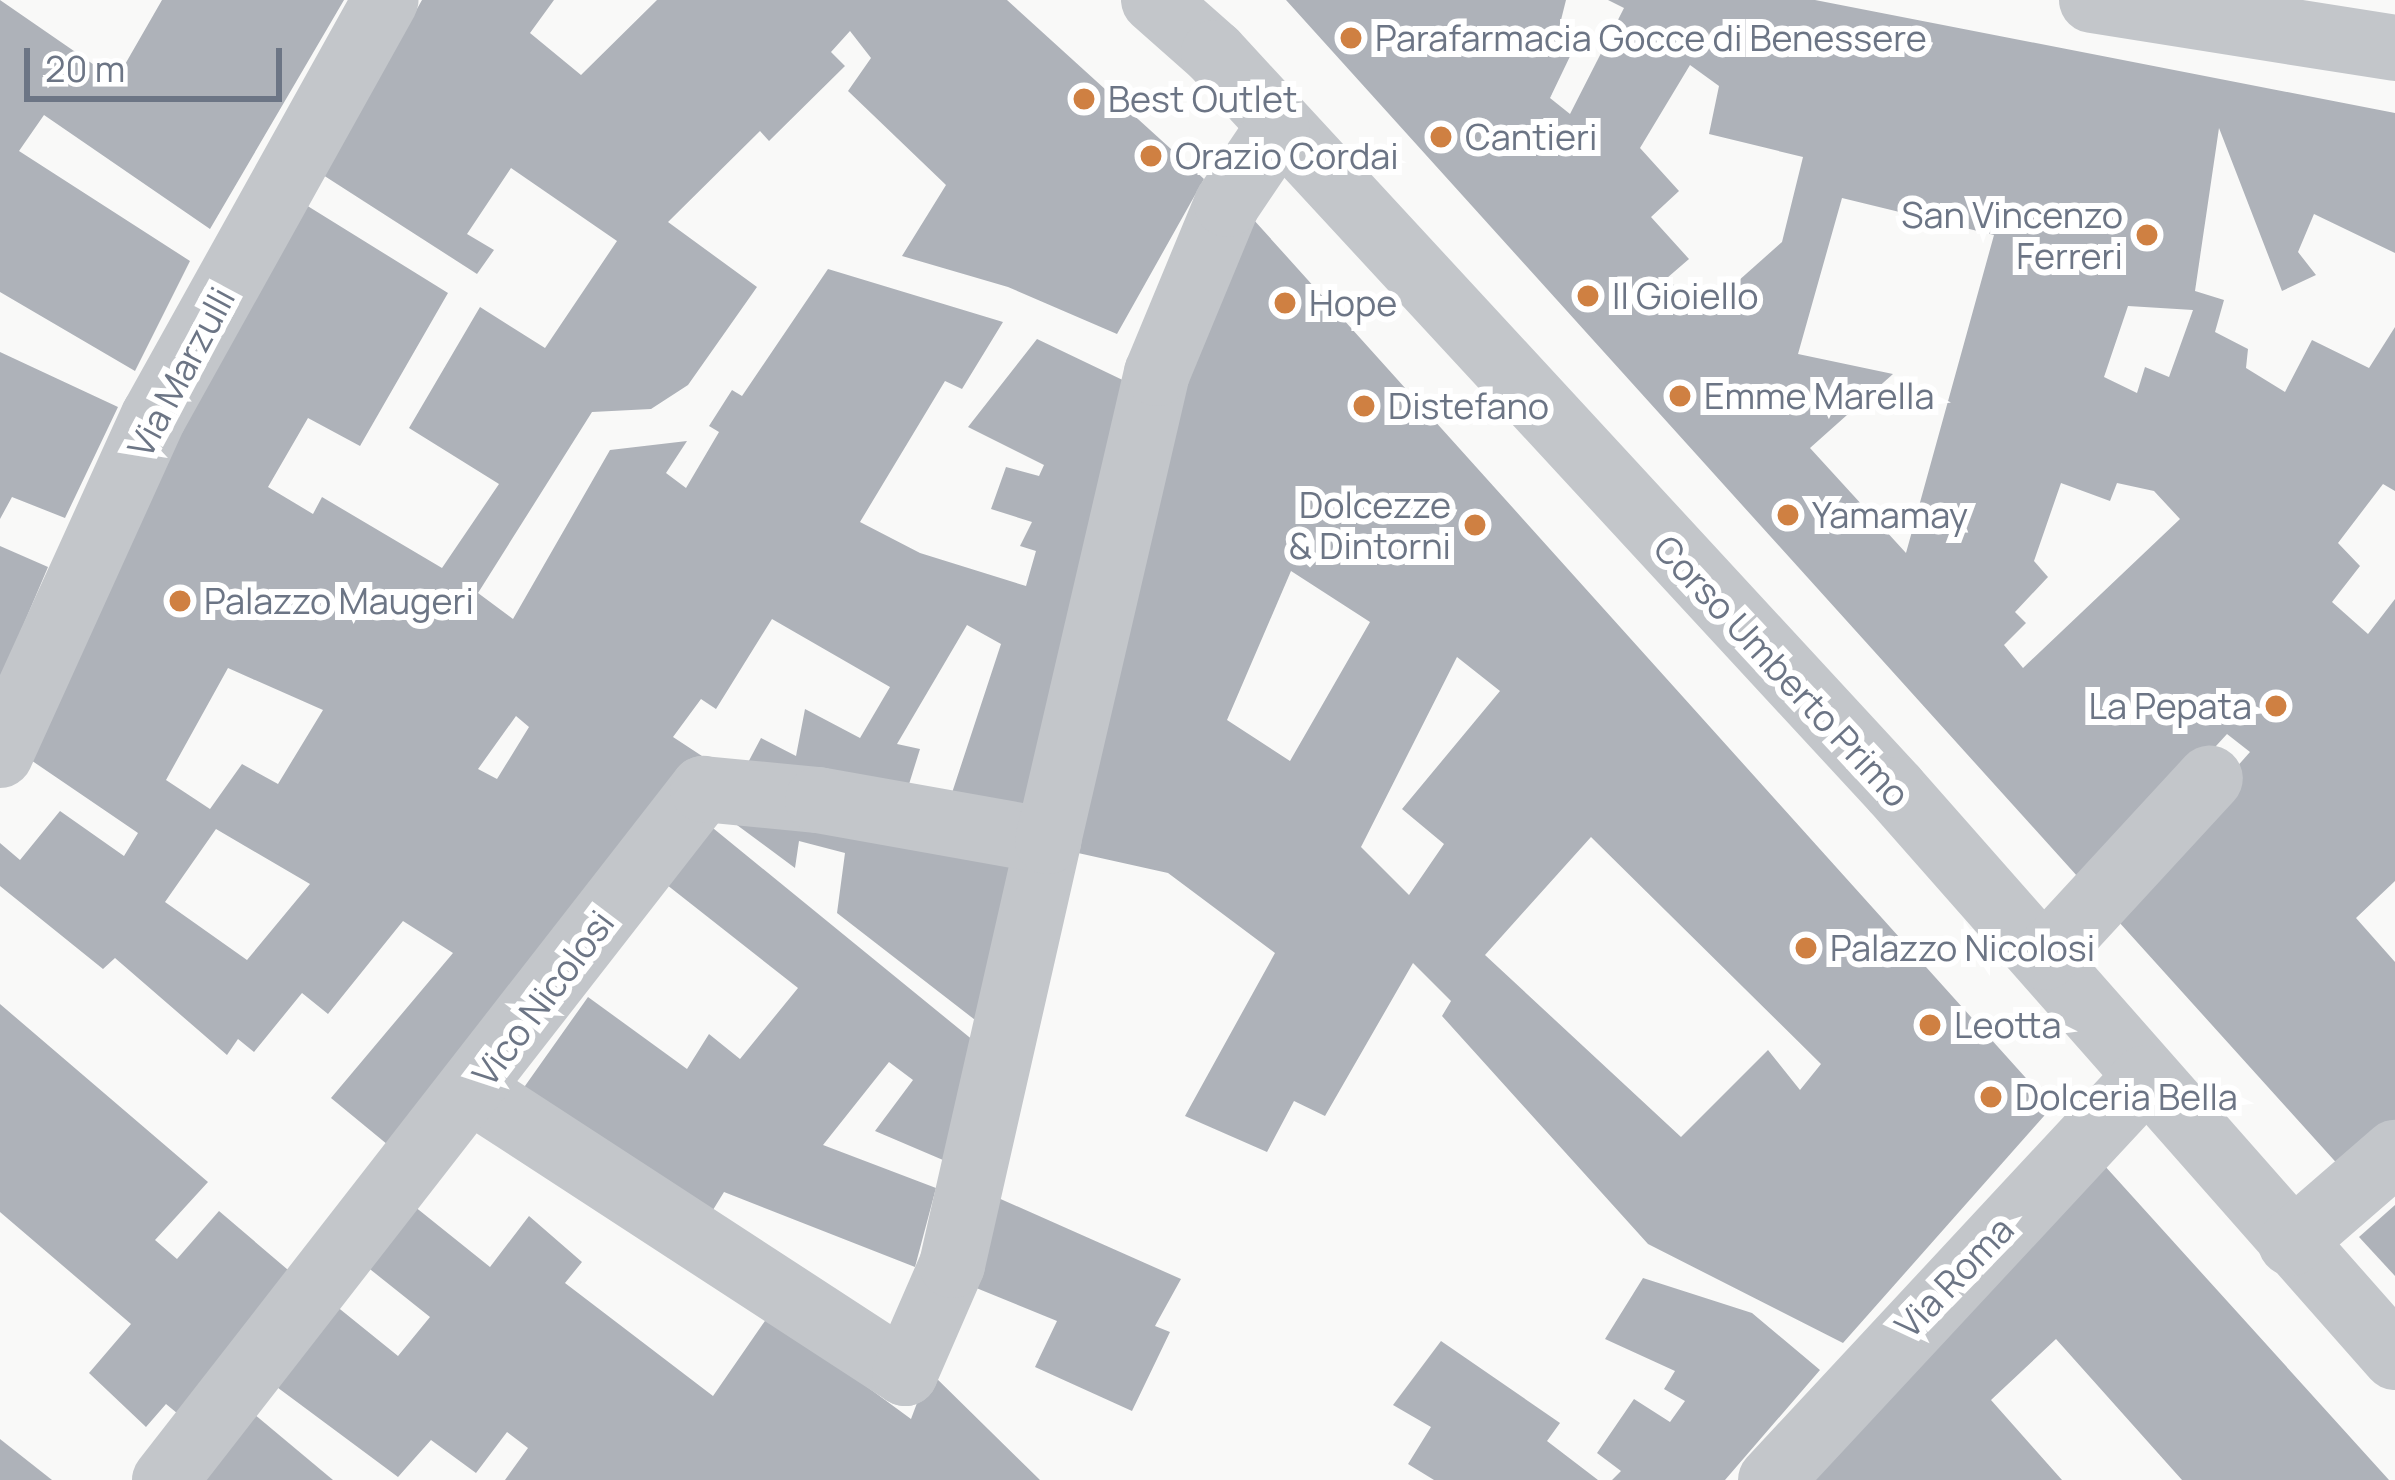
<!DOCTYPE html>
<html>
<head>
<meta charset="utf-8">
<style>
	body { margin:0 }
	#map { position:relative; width:2395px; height:1480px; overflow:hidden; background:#f9f9f8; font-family:Manrope,sans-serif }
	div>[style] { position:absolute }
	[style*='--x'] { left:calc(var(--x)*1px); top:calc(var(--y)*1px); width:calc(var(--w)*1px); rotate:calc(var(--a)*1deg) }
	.building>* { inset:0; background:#aeb2b9 }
	.minor>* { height:66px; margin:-33px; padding:0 33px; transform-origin:33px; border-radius:33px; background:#c3c6ca }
	.dots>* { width:33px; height:33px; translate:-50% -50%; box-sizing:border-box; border:6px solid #fff; border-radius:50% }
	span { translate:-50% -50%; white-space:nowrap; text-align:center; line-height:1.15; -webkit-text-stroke:12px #fff; paint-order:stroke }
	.poi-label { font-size:36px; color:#6c7585 }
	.left { translate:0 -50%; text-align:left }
	.right { translate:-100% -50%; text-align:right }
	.street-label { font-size:36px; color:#6c7585 }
	.scale { position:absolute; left:24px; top:48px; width:258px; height:54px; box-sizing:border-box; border:6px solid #6c7585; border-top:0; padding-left:15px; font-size:36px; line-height:42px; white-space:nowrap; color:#6c7585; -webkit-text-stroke:9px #fff; paint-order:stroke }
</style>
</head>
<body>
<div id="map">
	<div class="building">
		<i style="clip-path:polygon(0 0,116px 80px,162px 0,344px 0,210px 229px,44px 115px,19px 151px,190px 261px,135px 371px,0 292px)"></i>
		<i style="clip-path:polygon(evenodd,422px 0,554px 0,530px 33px,581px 75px,657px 0,1007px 0,1204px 179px,1117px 334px,1008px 287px,902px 256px,946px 185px,848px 91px,871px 58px,850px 31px,831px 52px,845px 66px,769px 141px,760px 131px,668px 222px,757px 287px,688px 385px,651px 409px,592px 412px,478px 593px,513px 619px,610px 450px,687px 441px,666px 473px,686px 488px,719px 432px,709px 426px,732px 390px,742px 396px,828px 269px,1003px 322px,962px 389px,945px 381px,860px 522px,920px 553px,1026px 586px,1036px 551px,1020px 546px,1032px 522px,991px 509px,1006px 467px,1039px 476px,1044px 465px,968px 427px,1037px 339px,1131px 384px,1032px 819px,948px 805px,1001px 644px,967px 625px,897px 744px,920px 749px,905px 797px,743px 772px,761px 738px,796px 756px,805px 709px,860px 738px,890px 687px,772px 619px,716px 709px,701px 699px,673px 737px,702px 756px,399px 1154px,331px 1098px,453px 953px,403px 921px,328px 1014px,302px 993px,254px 1052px,238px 1039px,227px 1055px,115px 958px,103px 969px,0 886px,0 843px,20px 860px,60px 811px,124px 856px,138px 833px,22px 754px,177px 439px,306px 205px,448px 293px,360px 446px,308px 418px,268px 487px,313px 514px,322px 497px,442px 568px,499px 484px,409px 428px,480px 307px,545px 348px,617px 241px,511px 168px,467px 234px,494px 250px,477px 274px,323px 175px,422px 0,228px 668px,323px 710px,278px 784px,242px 764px,210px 809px,166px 780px,228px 668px,422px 0,516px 716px,529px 727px,497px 779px,478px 769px,516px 716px,422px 0,216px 829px,310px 884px,247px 960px,165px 902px,216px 829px)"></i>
		<i style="clip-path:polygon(evenodd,1286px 0,1566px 0,1556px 40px,1574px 48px,1550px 98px,1570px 114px,1624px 8px,1608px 0,1815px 0,2395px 113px,2395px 253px,2314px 214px,2298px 252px,2316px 275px,2282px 291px,2219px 128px,2195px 291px,2224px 300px,2215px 332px,2248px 349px,2246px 368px,2285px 392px,2312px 340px,2369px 368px,2395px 327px,2395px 491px,2383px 484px,2338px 543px,2360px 566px,2332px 602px,2368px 634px,2395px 599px,2395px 881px,2356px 918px,2395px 962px,2395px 1123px,2342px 1169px,2109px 911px,2250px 752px,2227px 734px,2087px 887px,1286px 0,1690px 65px,1719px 86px,1709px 134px,1803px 157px,1782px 242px,1701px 314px,1667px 278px,1689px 259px,1651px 217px,1679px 191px,1640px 148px,1690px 65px,1286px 0,1842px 198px,1994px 235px,1906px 553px,1810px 448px,1893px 374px,1798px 354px,1842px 198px,1286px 0,2128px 306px,2193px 310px,2169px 377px,2145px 367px,2137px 393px,2104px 377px,2128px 306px,1286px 0,2061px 483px,2110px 501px,2117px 483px,2154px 491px,2180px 519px,2023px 668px,2004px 645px,2026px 623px,2015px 612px,2048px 577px,2034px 561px,2061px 483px)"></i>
		<i style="clip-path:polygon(evenodd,1253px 219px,2052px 1107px,1843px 1343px,1648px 1244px,1442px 1016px,1451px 1001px,1413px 963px,1325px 1116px,1294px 1101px,1267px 1152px,1185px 1116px,1275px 953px,1168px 873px,1069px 851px,1189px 346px,1253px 219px,1291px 571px,1370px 622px,1290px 761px,1227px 720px,1291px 571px,1253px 219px,1457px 657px,1500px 691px,1402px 809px,1444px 844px,1409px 895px,1361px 847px,1457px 657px,1253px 219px,1591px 837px,1821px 1064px,1800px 1090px,1768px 1050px,1681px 1137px,1485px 955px,1591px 837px)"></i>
		<i style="clip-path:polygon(0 352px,118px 407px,65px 518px,12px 497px,0 519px)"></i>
		<i style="clip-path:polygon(0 546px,48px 567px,0 680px)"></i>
		<i style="clip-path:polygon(718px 811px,1022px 857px,979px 1023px,837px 913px,845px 853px,799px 841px,795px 868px)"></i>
		<i style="clip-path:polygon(708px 824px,974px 1041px,943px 1160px,875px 1131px,913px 1080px,889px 1062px,823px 1145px,936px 1188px,915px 1267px,724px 1192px,708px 1218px,520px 1093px,588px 997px,687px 1069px,709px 1034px,740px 1059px,798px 988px,662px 881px)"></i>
		<i style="clip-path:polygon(0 1004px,208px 1182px,155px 1240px,177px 1259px,219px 1211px,301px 1281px,189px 1423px,166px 1404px,146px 1427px,89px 1373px,131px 1324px,0 1212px)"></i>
		<i style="clip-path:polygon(2104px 1165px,2389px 1480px,2182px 1480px,2056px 1339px,1991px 1400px,2062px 1480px,1813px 1480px)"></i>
		<i style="clip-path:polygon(987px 1193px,1181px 1279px,1155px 1326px,1170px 1332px,1132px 1411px,1035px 1367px,1057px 1321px,964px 1283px)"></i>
		<i style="clip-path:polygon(404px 1198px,490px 1267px,529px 1216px,582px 1262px,565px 1283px,713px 1396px,769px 1315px,911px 1419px,929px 1371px,1040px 1480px,505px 1480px,528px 1448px,507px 1432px,476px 1473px,431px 1440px,398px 1477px,262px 1376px,325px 1297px,398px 1356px,430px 1317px,356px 1258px)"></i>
		<i style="clip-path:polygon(2395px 1205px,2395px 1276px,2359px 1237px)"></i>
		<i style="clip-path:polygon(1643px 1278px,1752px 1313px,1820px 1370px,1725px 1480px,1612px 1480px,1621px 1471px,1597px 1453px,1634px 1399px,1670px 1422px,1685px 1401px,1664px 1389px,1675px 1371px,1605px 1339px)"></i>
		<i style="clip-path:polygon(1441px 1341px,1560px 1423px,1547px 1441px,1598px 1480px,1434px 1480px,1408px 1464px,1431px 1427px,1393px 1405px)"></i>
		<i style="clip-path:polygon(241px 1403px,333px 1480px,180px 1480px)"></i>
		<i style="clip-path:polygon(0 1439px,52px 1480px,0 1480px)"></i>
	</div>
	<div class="minor">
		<i style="--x:1154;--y:0;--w:80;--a:41.5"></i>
		<i style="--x:1214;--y:53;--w:1003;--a:47.26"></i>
		<i style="--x:1895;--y:790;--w:756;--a:48.59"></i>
		<i style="--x:2092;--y:0;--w:307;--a:9"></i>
		<i style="--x:0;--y:755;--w:372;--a:-65.6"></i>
		<i style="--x:154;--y:416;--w:476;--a:-60.9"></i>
		<i style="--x:2045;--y:957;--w:243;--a:-47.3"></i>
		<i style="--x:472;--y:1091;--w:517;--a:33.07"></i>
		<i style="--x:905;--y:1373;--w:118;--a:-66.5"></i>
		<i style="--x:952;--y:1265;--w:435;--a:-77.2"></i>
		<i style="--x:2291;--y:1243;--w:138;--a:-40.9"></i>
		<i style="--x:165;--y:1480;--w:876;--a:-52.1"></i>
		<i style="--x:703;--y:789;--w:116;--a:5.5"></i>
		<i style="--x:818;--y:800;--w:234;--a:10.1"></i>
		<i style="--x:1048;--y:841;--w:481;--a:-76.9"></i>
		<i style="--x:1157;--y:373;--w:183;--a:-67.5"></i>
		<i style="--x:1227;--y:204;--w:89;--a:-56"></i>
		<i style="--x:1771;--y:1480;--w:548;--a:-47.07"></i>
	</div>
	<div class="dots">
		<i style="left:1351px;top:38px;background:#cf8042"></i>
		<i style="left:1084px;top:99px;background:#cf8042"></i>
		<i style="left:1441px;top:137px;background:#cf8042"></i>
		<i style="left:1151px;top:156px;background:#cf8042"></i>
		<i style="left:2147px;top:235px;background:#cf8042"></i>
		<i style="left:1588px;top:296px;background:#cf8042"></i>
		<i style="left:1285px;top:303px;background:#cf8042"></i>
		<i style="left:1680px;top:396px;background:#cf8042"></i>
		<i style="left:1364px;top:406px;background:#cf8042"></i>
		<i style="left:1788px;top:515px;background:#cf8042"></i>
		<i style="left:1475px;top:525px;background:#cf8042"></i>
		<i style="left:180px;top:601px;background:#cf8042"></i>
		<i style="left:2276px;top:706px;background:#cf8042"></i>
		<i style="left:1806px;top:948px;background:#cf8042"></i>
		<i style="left:1930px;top:1025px;background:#cf8042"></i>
		<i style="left:1991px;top:1097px;background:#cf8042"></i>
	</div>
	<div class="poi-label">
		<span class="left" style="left:1375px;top:38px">Parafarmacia Gocce di Benessere</span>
		<span class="left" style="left:1108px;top:99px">Best Outlet</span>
		<span class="left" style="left:1465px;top:137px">Cantieri</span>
		<span class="left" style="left:1175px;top:156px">Orazio Cordai</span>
		<span class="right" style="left:2123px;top:235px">San Vincenzo<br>Ferreri</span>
		<span class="left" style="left:1612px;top:296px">Il Gioiello</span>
		<span class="left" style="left:1309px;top:303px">Hope</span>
		<span class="left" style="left:1704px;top:396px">Emme Marella</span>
		<span class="left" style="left:1388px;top:406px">Distefano</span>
		<span class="right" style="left:1451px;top:525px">Dolcezze<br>&amp; Dintorni</span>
		<span class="left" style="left:1812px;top:515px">Yamamay</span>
		<span class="left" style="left:204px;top:601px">Palazzo Maugeri</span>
		<span class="right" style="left:2252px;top:706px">La Pepata</span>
		<span class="left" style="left:1830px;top:948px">Palazzo Nicolosi</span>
		<span class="left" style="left:1954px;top:1025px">Leotta</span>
		<span class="left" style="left:2015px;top:1097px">Dolceria Bella</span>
	</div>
	<div class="street-label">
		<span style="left:181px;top:372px;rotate:-62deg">Via Marzulli</span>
		<span style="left:1782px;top:671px;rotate:47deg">Corso Umberto Primo</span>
		<span style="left:543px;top:998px;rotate:-53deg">Vico Nicolosi</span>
		<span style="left:1954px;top:1277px;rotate:-46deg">Via Roma</span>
	</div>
	<div class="scale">20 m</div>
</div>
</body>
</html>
